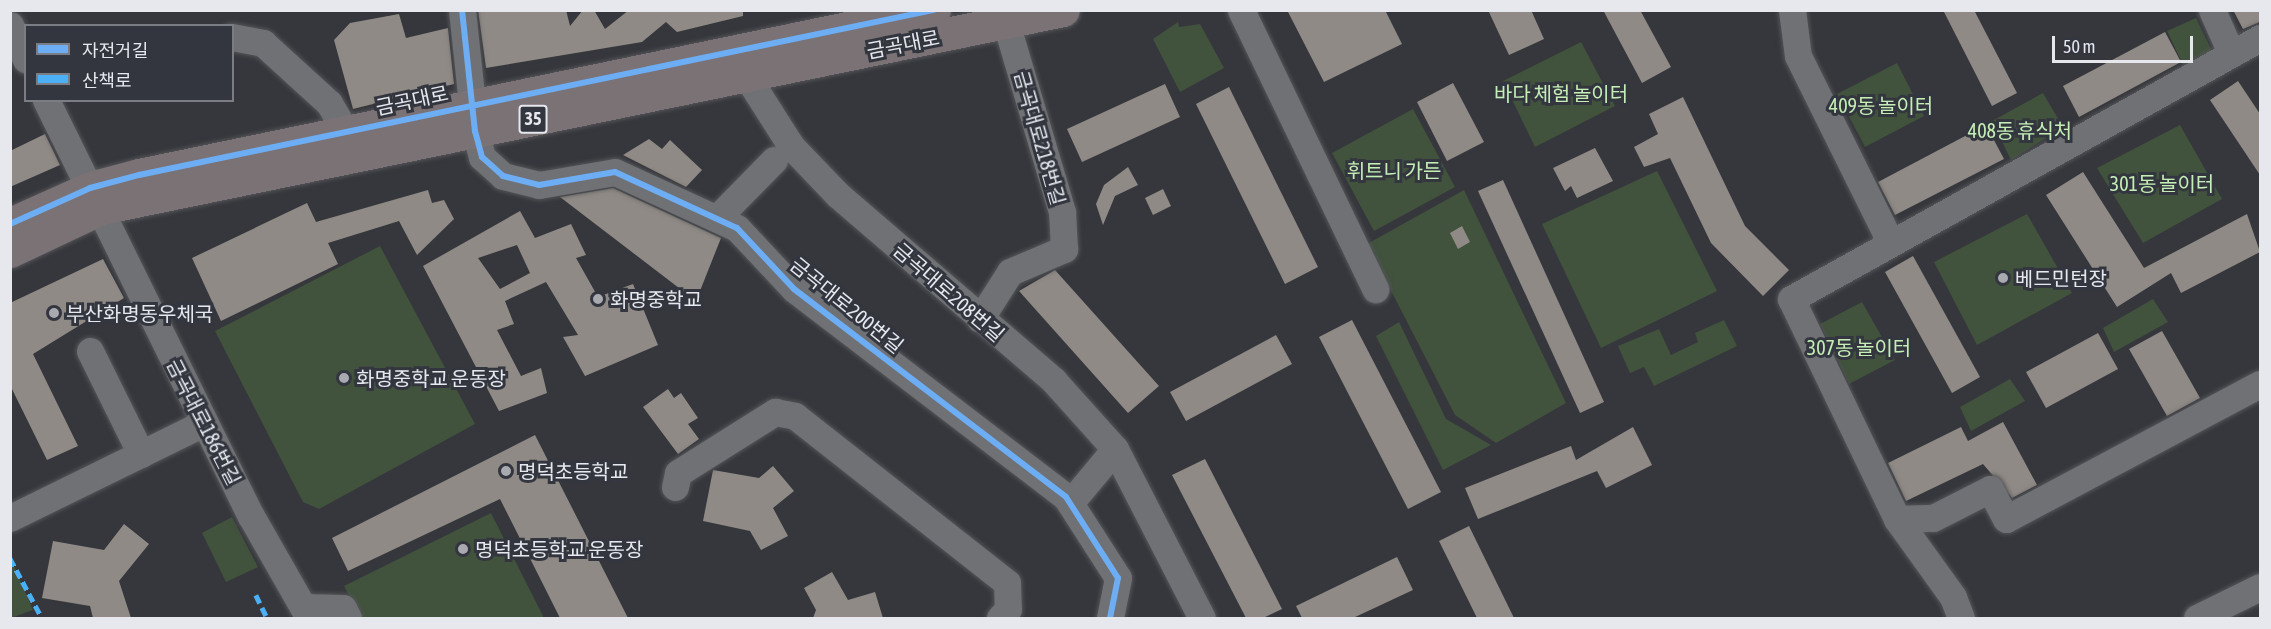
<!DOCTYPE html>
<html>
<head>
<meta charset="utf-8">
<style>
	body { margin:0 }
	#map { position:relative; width:2271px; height:629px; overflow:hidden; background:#36373c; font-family:"Asap Condensed","Noto Sans KR",sans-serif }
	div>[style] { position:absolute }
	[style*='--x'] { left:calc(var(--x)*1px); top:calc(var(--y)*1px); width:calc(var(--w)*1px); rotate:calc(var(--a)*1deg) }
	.green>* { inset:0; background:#41523d }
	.building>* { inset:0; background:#8f8a85 }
	.roads { filter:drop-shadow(0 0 2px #535458) drop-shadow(0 0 2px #535458) }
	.minor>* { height:27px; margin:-13.5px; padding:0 13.5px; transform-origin:13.5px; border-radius:13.5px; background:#707174 }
	.major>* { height:33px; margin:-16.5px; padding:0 16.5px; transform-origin:16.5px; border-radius:16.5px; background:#7a7274 }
	.quiet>* { height:4.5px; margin-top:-2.25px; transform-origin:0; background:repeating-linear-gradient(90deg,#4cb0f7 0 9px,transparent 0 13.5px) }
	.cycleway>* { height:6px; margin:-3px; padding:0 3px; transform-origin:3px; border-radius:3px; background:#6dadf4 }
	.dots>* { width:16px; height:16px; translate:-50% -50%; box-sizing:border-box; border:3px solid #33363f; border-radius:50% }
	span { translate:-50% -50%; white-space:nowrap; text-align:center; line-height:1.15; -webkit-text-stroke:6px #33363f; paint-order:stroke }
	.shield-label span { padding:2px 4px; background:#33363f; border:2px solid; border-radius:4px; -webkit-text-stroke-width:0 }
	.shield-label { font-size:18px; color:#e6e8ee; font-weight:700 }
	.street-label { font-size:20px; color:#e6e8ee }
	.park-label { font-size:20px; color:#c4eeb5 }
	.poi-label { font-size:20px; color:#e6e8ee }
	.left { translate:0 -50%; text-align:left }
	.frame { position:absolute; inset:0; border:12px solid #e6e8ee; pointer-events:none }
	.legend { position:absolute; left:24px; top:24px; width:210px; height:78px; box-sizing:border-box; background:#33363f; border:2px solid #7b7d85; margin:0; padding:8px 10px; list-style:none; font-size:18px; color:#e6e8ee }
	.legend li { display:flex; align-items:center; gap:12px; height:30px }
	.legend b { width:30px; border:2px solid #7b7d85 }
	.scale { position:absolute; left:2052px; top:36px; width:141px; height:27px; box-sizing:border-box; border:3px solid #e6e8ee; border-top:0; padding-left:8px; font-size:18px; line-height:21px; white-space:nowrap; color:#e6e8ee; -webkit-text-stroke:4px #33363f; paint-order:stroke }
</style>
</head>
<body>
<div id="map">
	<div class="green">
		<i style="clip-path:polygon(2196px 18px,2212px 51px,2185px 69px,2167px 31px)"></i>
		<i style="clip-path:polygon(1178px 22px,1179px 27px,1200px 24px,1224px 68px,1180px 92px,1153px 39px)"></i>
		<i style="clip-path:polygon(1581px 42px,1615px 106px,1535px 147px,1503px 81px)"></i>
		<i style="clip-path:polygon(1897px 63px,1924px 116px,1865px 147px,1837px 94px)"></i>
		<i style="clip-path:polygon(2043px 93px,2063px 127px,2011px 160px,1992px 121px)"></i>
		<i style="clip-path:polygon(1413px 109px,1455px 187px,1374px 231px,1332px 153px)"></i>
		<i style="clip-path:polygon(2180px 125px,2222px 199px,2143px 243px,2097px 168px)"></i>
		<i style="clip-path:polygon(1657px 171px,1717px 291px,1601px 348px,1542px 224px)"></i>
		<i style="clip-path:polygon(1464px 190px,1566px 403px,1496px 443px,1455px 415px,1367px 244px)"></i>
		<i style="clip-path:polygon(2027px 214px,2072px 293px,1977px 345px,1934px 262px)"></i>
		<i style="clip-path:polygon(380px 246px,475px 424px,319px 509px,303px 502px,215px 331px)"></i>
		<i style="clip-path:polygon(2153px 299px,2168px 322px,2114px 352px,2103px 328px)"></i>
		<i style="clip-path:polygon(1862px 302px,1895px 360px,1849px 384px,1820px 324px)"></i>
		<i style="clip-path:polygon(1724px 320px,1737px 346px,1654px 386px,1644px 367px,1630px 373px,1618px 346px,1659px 329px,1671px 355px,1698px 342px,1695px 333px)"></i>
		<i style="clip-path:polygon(1399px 322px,1446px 419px,1491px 445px,1443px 470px,1376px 336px)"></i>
		<i style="clip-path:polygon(2010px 379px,2025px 401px,1971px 431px,1960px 407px)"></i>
		<i style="clip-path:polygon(491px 513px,544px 618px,361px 618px,344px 586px)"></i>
		<i style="clip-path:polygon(232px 517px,258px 567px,226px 582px,202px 533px)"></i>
		<i style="clip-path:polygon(14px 566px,33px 610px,11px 618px,11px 567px)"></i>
	</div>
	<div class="building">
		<i style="clip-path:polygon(478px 10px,566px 10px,570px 26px,583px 10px,594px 10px,605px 29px,629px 10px,743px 10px,743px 16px,677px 32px,666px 22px,642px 42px,486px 68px)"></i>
		<i style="clip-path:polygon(1287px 10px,1385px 10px,1402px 44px,1324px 82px)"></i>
		<i style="clip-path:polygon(1488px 10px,1531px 10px,1544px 39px,1509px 55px)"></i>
		<i style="clip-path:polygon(1603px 10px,1640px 10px,1671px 67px,1642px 83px)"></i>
		<i style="clip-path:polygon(1943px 10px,1974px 10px,2017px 93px,1992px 106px)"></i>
		<i style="clip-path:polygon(2233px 10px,2260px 10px,2260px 22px,2243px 29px)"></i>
		<i style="clip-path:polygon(399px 14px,406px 38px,448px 28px,454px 84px,353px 109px,334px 40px,350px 23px)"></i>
		<i style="clip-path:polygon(2165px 32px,2181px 62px,2079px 117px,2063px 86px)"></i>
		<i style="clip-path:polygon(2238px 81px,2260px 114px,2260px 175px,2210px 100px)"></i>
		<i style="clip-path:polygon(1453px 83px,1484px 142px,1447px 161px,1417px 102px)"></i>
		<i style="clip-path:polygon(1165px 84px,1180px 117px,1082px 162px,1067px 129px)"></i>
		<i style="clip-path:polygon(1229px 87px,1318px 267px,1285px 284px,1196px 104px)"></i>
		<i style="clip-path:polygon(1683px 97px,1745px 226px,1789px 270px,1763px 296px,1711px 243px,1670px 158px,1644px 167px,1634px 147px,1658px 134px,1649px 114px)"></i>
		<i style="clip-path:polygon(1986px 125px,2004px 159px,1895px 215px,1878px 182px)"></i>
		<i style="clip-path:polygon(45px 134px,60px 165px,10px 187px,10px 151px)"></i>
		<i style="clip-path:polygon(649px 139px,662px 149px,670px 140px,702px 170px,686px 187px,623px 155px)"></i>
		<i style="clip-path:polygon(1595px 148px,1613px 181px,1577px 198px,1571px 186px,1565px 191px,1553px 168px)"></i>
		<i style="clip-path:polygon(1128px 167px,1138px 185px,1115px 196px,1103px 225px,1096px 204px,1104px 185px)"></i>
		<i style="clip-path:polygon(2083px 172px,2144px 268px,2247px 214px,2260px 252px,2181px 293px,2171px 273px,2117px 307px,2046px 195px)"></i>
		<i style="clip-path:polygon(1503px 180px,1604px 402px,1580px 413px,1478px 191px)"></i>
		<i style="clip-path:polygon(613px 188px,721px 238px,696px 301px,560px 197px)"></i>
		<i style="clip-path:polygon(1163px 189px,1171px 206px,1153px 215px,1145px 198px)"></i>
		<i style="clip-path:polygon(428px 190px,432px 203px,444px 200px,454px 219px,417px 255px,399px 221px,328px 243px,338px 264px,221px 321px,192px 258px,307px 203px,316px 222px)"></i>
		<i style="clip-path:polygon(evenodd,520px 211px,535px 238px,571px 224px,586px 255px,576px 258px,598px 297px,633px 284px,658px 345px,585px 376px,563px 337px,578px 335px,546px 282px,505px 301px,514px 324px,497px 330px,521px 376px,541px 368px,547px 393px,499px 411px,423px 266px,520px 211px,517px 245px,530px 273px,500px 289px,478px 258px,517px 245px)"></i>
		<i style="clip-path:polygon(1462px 226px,1470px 242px,1458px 249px,1450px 233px)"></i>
		<i style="clip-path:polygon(1913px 256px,1980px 377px,1952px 393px,1885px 272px)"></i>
		<i style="clip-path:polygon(103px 259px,124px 298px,33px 354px,78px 446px,47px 460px,10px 385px,10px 303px)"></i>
		<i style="clip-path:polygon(1055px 270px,1159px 386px,1128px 413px,1019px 291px)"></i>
		<i style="clip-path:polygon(1352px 320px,1441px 492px,1408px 509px,1319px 337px)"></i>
		<i style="clip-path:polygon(2162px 331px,2200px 398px,2167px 416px,2129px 349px)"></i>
		<i style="clip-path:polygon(2098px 333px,2118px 369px,2046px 408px,2026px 372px)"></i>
		<i style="clip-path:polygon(1276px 335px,1292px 364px,1186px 421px,1170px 392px)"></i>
		<i style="clip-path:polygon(668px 389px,674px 398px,681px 393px,698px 418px,688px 424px,699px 439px,678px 454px,643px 407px)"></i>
		<i style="clip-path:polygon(2003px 422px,2037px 485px,2012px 498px,1983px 464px,1906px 501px,1888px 463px,1961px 427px,1968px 441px)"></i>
		<i style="clip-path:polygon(1633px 427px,1652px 465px,1606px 488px,1597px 471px,1478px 519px,1465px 488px,1571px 446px,1576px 460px)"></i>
		<i style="clip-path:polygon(535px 435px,628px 618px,560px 618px,500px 499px,348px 571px,332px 538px)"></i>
		<i style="clip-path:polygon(1205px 459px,1282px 609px,1263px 618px,1246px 618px,1172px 475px)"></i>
		<i style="clip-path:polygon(773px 466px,794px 491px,773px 508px,788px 536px,761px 550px,750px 531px,703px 521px,713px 470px,759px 478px)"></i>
		<i style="clip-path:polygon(124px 524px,149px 544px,119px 581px,131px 618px,93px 618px,90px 606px,42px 598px,53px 541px,104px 550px)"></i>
		<i style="clip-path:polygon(1469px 526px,1514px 618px,1477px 618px,1439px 541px)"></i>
		<i style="clip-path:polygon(1397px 557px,1413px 590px,1353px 618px,1302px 618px,1296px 606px)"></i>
		<i style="clip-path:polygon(832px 572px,848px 600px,875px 592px,883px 618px,813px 618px,816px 610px,804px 588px)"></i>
	</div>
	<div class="roads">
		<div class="minor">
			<i style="--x:462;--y:10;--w:122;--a:83.9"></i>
			<i style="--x:475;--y:131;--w:27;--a:75"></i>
			<i style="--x:482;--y:157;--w:28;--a:42"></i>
			<i style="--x:503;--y:176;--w:37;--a:14"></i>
			<i style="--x:539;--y:185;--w:77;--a:-9.7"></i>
			<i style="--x:615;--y:172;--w:134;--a:24.7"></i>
			<i style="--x:737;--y:228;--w:83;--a:46.9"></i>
			<i style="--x:794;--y:289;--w:342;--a:37.4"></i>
			<i style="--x:1066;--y:497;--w:96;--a:57.3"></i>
			<i style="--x:1118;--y:578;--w:41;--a:101.3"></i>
			<i style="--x:1241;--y:10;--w:310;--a:64.3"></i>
			<i style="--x:1792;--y:10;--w:46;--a:82.6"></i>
			<i style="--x:1798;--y:56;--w:207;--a:63.6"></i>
			<i style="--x:2212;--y:10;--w:47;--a:66.2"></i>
			<i style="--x:10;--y:25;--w:38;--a:65"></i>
			<i style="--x:232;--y:37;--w:32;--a:11"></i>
			<i style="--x:263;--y:43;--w:89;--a:42.3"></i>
			<i style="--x:329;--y:103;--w:34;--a:60"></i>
			<i style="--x:746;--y:75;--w:84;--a:57.6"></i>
			<i style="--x:791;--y:146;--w:68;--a:46.2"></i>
			<i style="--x:838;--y:195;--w:285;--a:40.7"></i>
			<i style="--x:1054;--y:381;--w:91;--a:48.1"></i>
			<i style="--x:1115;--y:449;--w:70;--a:129.8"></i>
			<i style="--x:46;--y:100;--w:464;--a:63.8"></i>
			<i style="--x:251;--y:516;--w:105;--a:60.3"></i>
			<i style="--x:303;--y:607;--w:40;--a:1.4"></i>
			<i style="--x:343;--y:608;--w:11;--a:63"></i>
			<i style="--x:718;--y:217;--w:80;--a:-45.5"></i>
			<i style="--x:980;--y:319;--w:56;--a:-57.4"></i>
			<i style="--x:1010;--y:272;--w:59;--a:-23.1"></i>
			<i style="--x:1064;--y:249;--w:37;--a:-93"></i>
			<i style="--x:1062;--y:212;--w:197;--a:-106.5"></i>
			<i style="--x:90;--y:351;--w:115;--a:63.7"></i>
			<i style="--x:1115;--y:449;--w:190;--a:62.8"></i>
			<i style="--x:675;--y:487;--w:14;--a:-78"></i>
			<i style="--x:678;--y:473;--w:115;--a:-32.2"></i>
			<i style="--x:775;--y:412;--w:20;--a:11"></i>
			<i style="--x:795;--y:416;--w:270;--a:38.2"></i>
			<i style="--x:1007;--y:583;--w:26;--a:88"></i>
			<i style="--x:1008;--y:609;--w:12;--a:132"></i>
			<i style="--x:10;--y:518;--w:216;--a:-26.1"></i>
			<i style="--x:1897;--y:519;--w:36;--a:-2"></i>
			<i style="--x:1933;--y:518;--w:64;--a:-27"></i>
			<i style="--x:1990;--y:489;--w:34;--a:62"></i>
			<i style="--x:2006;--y:519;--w:288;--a:-28"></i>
			<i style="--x:1961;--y:618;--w:22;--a:-111"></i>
			<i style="--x:1953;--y:597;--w:96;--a:-125.7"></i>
			<i style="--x:1897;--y:519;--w:244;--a:-115.7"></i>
			<i style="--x:1791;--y:299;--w:537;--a:-29.1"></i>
			<i style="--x:2197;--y:618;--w:70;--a:-26.2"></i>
		</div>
		<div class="major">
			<i style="--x:10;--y:224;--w:88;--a:-24.2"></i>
			<i style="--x:90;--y:188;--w:51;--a:-14.9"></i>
			<i style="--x:139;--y:175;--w:812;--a:-11.73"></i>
			<i style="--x:10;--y:251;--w:101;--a:-25.3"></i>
			<i style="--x:101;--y:208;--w:982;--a:-11.63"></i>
		</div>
	</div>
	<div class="quiet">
		<i style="--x:10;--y:558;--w:68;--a:61.9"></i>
		<i style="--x:256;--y:595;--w:25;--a:64"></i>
	</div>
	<div class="cycleway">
		<i style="--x:462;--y:10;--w:122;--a:83.9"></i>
		<i style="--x:475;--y:131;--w:27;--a:75"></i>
		<i style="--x:482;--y:157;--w:28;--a:42"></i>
		<i style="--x:503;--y:176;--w:37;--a:14"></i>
		<i style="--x:539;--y:185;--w:77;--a:-9.7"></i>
		<i style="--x:615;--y:172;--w:134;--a:24.7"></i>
		<i style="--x:737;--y:228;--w:83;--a:46.9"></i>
		<i style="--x:794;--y:289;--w:342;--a:37.4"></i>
		<i style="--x:1066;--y:497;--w:96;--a:57.3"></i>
		<i style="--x:1118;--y:578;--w:41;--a:101.3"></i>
		<i style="--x:10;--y:224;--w:88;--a:-24.2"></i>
		<i style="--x:90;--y:188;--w:51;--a:-14.9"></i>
		<i style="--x:139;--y:175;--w:812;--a:-11.73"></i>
	</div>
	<div class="dots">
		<i style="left:2003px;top:278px;background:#a8aab0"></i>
		<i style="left:598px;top:299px;background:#a8aab0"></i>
		<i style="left:54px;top:313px;background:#a8aab0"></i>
		<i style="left:344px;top:378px;background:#a8aab0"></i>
		<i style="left:506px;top:471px;background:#a8aab0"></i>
		<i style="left:463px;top:549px;background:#a8aab0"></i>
	</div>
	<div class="shield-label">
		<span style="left:533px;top:119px">35</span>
	</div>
	<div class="street-label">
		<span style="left:903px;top:44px;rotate:-11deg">금곡대로</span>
		<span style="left:412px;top:100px;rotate:-12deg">금곡대로</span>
		<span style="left:1040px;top:138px;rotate:74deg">금곡대로218번길</span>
		<span style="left:949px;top:292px;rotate:41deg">금곡대로208번길</span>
		<span style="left:847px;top:305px;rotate:39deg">금곡대로200번길</span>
		<span style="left:204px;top:422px;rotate:63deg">금곡대로186번길</span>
	</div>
	<div class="park-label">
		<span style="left:1561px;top:93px">바다 체험 놀이터</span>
		<span style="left:1881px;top:105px">409동 놀이터</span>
		<span style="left:2020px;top:130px">408동 휴식처</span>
		<span style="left:1394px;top:170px">휘트니 가든</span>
		<span style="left:2162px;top:183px">301동 놀이터</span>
		<span style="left:1859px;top:347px">307동 놀이터</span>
	</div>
	<div class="poi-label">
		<span class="left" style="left:2015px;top:278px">베드민턴장</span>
		<span class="left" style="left:610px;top:299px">화명중학교</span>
		<span class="left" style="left:66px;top:313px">부산화명동우체국</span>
		<span class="left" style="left:356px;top:378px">화명중학교 운동장</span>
		<span class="left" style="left:518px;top:471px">명덕초등학교</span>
		<span class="left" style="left:475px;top:549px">명덕초등학교 운동장</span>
	</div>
	<div class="frame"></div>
	<ul class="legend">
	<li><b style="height:8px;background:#6dadf4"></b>자전거길</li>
	<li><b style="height:8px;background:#4cb0f7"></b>산책로</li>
	</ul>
	<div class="scale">50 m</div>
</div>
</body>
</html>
